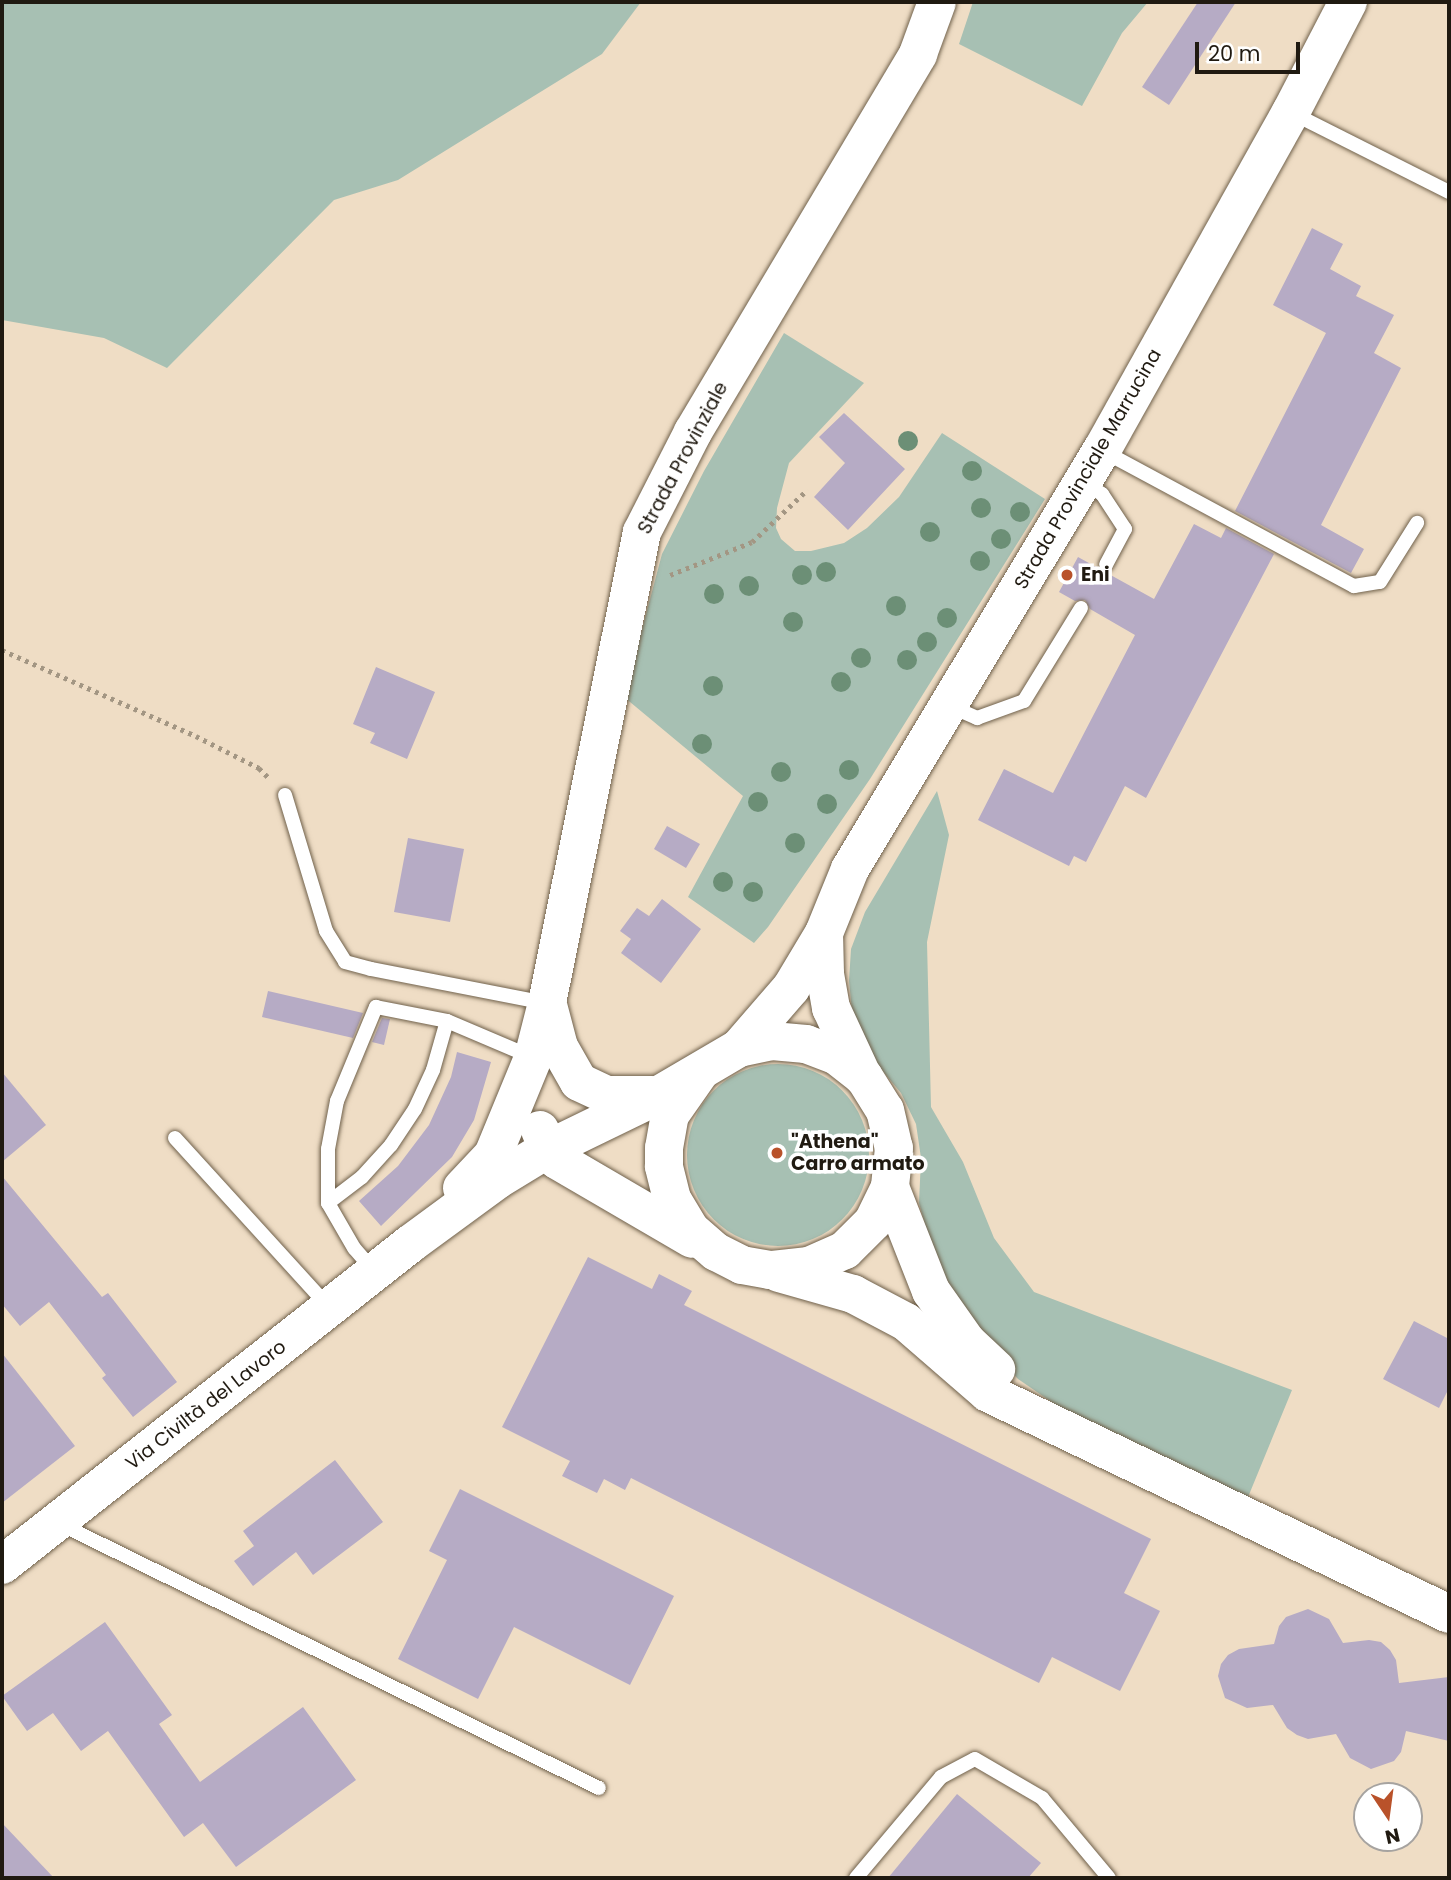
<!DOCTYPE html>
<html>
<head>
<meta charset="utf-8">
<style>
	body { margin:0 }
	#map { position:relative; width:1451px; height:1880px; overflow:hidden; background:#efddc5; font-family:Poppins,sans-serif }
	div>[style] { position:absolute }
	[style*='--x'] { left:calc(var(--x)*1px); top:calc(var(--y)*1px); width:calc(var(--w)*1px); rotate:calc(var(--a)*1deg) }
	.green>* { inset:0; background:#a7c0b3 }
	.round { border-radius:50% }
	.building>* { inset:0; background:#b6abc5 }
	.path>* { height:4.5px; margin-top:-2.25px; transform-origin:0; background:repeating-linear-gradient(90deg,#a39683 0 3.5px,transparent 0 8.5px) }
	.roads { filter:drop-shadow(0 0 2px #70614b) drop-shadow(0 0 2px #70614b) }
	.lane>* { height:14px; margin:-7px; padding:0 7px; transform-origin:7px; border-radius:7px; background:#fff }
	.secondary>* { height:38px; margin:-19px; padding:0 19px; transform-origin:19px; border-radius:19px; background:#fff }
	.trees>* { width:20px; height:20px; margin:-10px; border-radius:50%; background:#6c8f76 }
	.dots>* { width:19px; height:19px; translate:-50% -50%; box-sizing:border-box; border:4px solid #fff; border-radius:50% }
	span { translate:-50% -50%; white-space:nowrap; text-align:center; line-height:1.15; -webkit-text-stroke:7px #fff; paint-order:stroke }
	.street-label { font-size:19px; color:#201a11 }
	.poi-label { font-size:19px; color:#201a11; font-weight:700 }
	.left { translate:0 -50%; text-align:left }
	.frame { position:absolute; inset:0; border:4px solid #201a11; pointer-events:none }
	.north { position:absolute; left:1353px; top:1782px; width:70px; height:70px; box-sizing:border-box; background:#fff; border:2px solid #a6a3a0; border-radius:50%; rotate:167deg; font-size:19px; font-weight:700; line-height:28px; text-align:center; color:#201a11 }
	.north::after { content:''; display:block; margin:auto; width:24px; height:32px; background:#b9522a; clip-path:polygon(50% 0,100% 100%,50% 72%,0 100%) }
	.scale { position:absolute; left:1195px; top:42px; width:105px; height:32px; box-sizing:border-box; border:4px solid #201a11; border-top:0; padding-left:9px; font-size:21px; line-height:24px; white-space:nowrap; color:#201a11; -webkit-text-stroke:5px #fff; paint-order:stroke }
</style>
</head>
<body>
<div id="map">
	<div class="green">
		<i style="clip-path:polygon(2px 2px,641px 2px,602px 54px,398px 180px,334px 200px,167px 368px,104px 338px,2px 320px)"></i>
		<i style="clip-path:polygon(973px 2px,1148px 2px,1122px 33px,1082px 106px,959px 44px)"></i>
		<i style="clip-path:polygon(784px 333px,864px 383px,789px 463px,777px 508px,776px 528px,781px 539px,795px 551px,811px 551px,844px 543px,867px 528px,899px 497px,942px 433px,1045px 499px,870px 779px,768px 927px,754px 943px,688px 897px,743px 796px,624px 697px,662px 554px,704px 471px)"></i>
		<i style="clip-path:polygon(937px 791px,949px 835px,927px 942px,931px 1107px,963px 1162px,994px 1238px,1034px 1292px,1292px 1390px,1246px 1502px,1075px 1418px,1018px 1379px,959px 1315px,937px 1268px,919px 1203px,921px 1158px,916px 1124px,901px 1093px,876px 1063px,852px 1011px,849px 981px,851px 949px,865px 912px)"></i>
		<i class="round" style="left:687px;top:1064px;width:182px;height:182px"></i>
	</div>
	<div class="building">
		<i style="clip-path:polygon(1198px 2px,1236px 2px,1169px 105px,1142px 87px)"></i>
		<i style="clip-path:polygon(1312px 228px,1343px 244px,1330px 269px,1361px 286px,1356px 296px,1394px 315px,1374px 353px,1401px 368px,1321px 525px,1364px 549px,1351px 573px,1235px 511px,1326px 333px,1273px 305px)"></i>
		<i style="clip-path:polygon(844px 413px,905px 469px,848px 530px,814px 497px,845px 463px,819px 437px)"></i>
		<i style="clip-path:polygon(1194px 524px,1221px 538px,1226px 528px,1274px 554px,1146px 798px,1125px 786px,1086px 862px,1074px 856px,1069px 866px,978px 820px,1004px 769px,1053px 793px,1135px 635px,1090px 609px,1085px 600px,1075px 601px,1059px 592px,1078px 557px,1154px 599px)"></i>
		<i style="clip-path:polygon(376px 667px,435px 692px,407px 759px,370px 743px,375px 733px,353px 724px)"></i>
		<i style="clip-path:polygon(667px 826px,700px 844px,686px 868px,654px 849px)"></i>
		<i style="clip-path:polygon(408px 838px,464px 849px,450px 922px,394px 912px)"></i>
		<i style="clip-path:polygon(662px 899px,701px 929px,661px 983px,621px 953px,631px 939px,620px 931px,637px 908px,649px 916px)"></i>
		<i style="clip-path:polygon(268px 991px,363px 1013px,353px 1038px,262px 1017px)"></i>
		<i style="clip-path:polygon(382px 1018px,390px 1019px,384px 1045px,372px 1042px)"></i>
		<i style="clip-path:polygon(457px 1052px,491px 1062px,474px 1120px,452px 1157px,381px 1226px,359px 1201px,398px 1166px,429px 1125px,451px 1077px)"></i>
		<i style="clip-path:polygon(2px 1072px,46px 1125px,2px 1162px)"></i>
		<i style="clip-path:polygon(2px 1176px,102px 1297px,108px 1293px,177px 1382px,133px 1417px,102px 1378px,106px 1375px,49px 1302px,20px 1326px,2px 1304px)"></i>
		<i style="clip-path:polygon(588px 1257px,652px 1289px,659px 1274px,692px 1291px,684px 1305px,1151px 1539px,1124px 1593px,1160px 1611px,1120px 1691px,1052px 1657px,1039px 1683px,631px 1478px,625px 1490px,604px 1479px,597px 1493px,562px 1476px,570px 1461px,502px 1427px)"></i>
		<i style="clip-path:polygon(1414px 1321px,1449px 1339px,1449px 1388px,1439px 1408px,1383px 1379px)"></i>
		<i style="clip-path:polygon(2px 1353px,75px 1446px,2px 1503px)"></i>
		<i style="clip-path:polygon(335px 1460px,383px 1522px,313px 1575px,296px 1552px,253px 1586px,234px 1561px,254px 1546px,243px 1531px)"></i>
		<i style="clip-path:polygon(460px 1489px,674px 1596px,630px 1685px,514px 1627px,478px 1699px,398px 1659px,447px 1560px,429px 1551px)"></i>
		<i style="clip-path:polygon(1308px 1609px,1329px 1619px,1343px 1643px,1369px 1640px,1381px 1642px,1390px 1650px,1396px 1660px,1399px 1683px,1449px 1677px,1449px 1741px,1406px 1731px,1401px 1752px,1394px 1761px,1371px 1769px,1350px 1758px,1336px 1734px,1308px 1739px,1297px 1735px,1287px 1728px,1273px 1705px,1247px 1708px,1225px 1698px,1218px 1676px,1221px 1664px,1228px 1655px,1239px 1649px,1274px 1644px,1279px 1626px,1286px 1617px)"></i>
		<i style="clip-path:polygon(105px 1622px,172px 1715px,159px 1724px,200px 1782px,303px 1707px,356px 1780px,236px 1867px,203px 1823px,184px 1837px,108px 1731px,81px 1751px,53px 1713px,27px 1731px,2px 1696px)"></i>
		<i style="clip-path:polygon(957px 1794px,1041px 1863px,1028px 1878px,888px 1878px)"></i>
		<i style="clip-path:polygon(2px 1823px,54px 1878px,2px 1878px)"></i>
	</div>
	<div class="path">
		<i style="--x:670;--y:575;--w:88;--a:-21.9"></i>
		<i style="--x:752;--y:542;--w:76;--a:-43.4"></i>
		<i style="--x:2;--y:650;--w:212;--a:23.9"></i>
		<i style="--x:196;--y:736;--w:71;--a:26.9"></i>
		<i style="--x:259;--y:768;--w:13;--a:45"></i>
	</div>
	<div class="roads">
		<div class="lane">
			<i style="--x:1292;--y:113;--w:176;--a:26.7"></i>
			<i style="--x:1103;--y:451;--w:285;--a:28.3"></i>
			<i style="--x:1354;--y:586;--w:26;--a:-9"></i>
			<i style="--x:1380;--y:582;--w:70;--a:-57.9"></i>
			<i style="--x:1084;--y:482;--w:22;--a:34"></i>
			<i style="--x:1102;--y:494;--w:42;--a:56.7"></i>
			<i style="--x:1125;--y:529;--w:40;--a:118"></i>
			<i style="--x:950;--y:706;--w:30;--a:24"></i>
			<i style="--x:977;--y:718;--w:50;--a:-19.9"></i>
			<i style="--x:1024;--y:701;--w:109;--a:-58.5"></i>
			<i style="--x:285;--y:795;--w:142;--a:73.2"></i>
			<i style="--x:326;--y:931;--w:36;--a:58"></i>
			<i style="--x:345;--y:962;--w:27;--a:15"></i>
			<i style="--x:371;--y:969;--w:178;--a:11"></i>
			<i style="--x:175;--y:1138;--w:229;--a:47.7"></i>
			<i style="--x:328;--y:1203;--w:43;--a:-37.4"></i>
			<i style="--x:362;--y:1177;--w:43;--a:-47.8"></i>
			<i style="--x:391;--y:1145;--w:43;--a:-56.3"></i>
			<i style="--x:415;--y:1109;--w:43;--a:-65.2"></i>
			<i style="--x:433;--y:1070;--w:51;--a:-74.1"></i>
			<i style="--x:374;--y:1271;--w:30;--a:-131"></i>
			<i style="--x:354;--y:1248;--w:52;--a:-120"></i>
			<i style="--x:328;--y:1203;--w:54;--a:-90"></i>
			<i style="--x:328;--y:1149;--w:49;--a:-79.4"></i>
			<i style="--x:337;--y:1101;--w:102;--a:-67.5"></i>
			<i style="--x:376;--y:1007;--w:72;--a:11.2"></i>
			<i style="--x:447;--y:1021;--w:92;--a:23"></i>
			<i style="--x:60;--y:1524;--w:600;--a:26.1"></i>
			<i style="--x:856;--y:1878;--w:132;--a:-49.9"></i>
			<i style="--x:941;--y:1777;--w:38;--a:-28"></i>
			<i style="--x:975;--y:1759;--w:78;--a:30.2"></i>
			<i style="--x:1042;--y:1798;--w:104;--a:50.1"></i>
		</div>
		<div class="secondary">
			<i style="--x:824;--y:933;--w:41;--a:88.6"></i>
			<i style="--x:825;--y:974;--w:35;--a:80"></i>
			<i style="--x:831;--y:1008;--w:76;--a:65.1"></i>
			<i style="--x:548;--y:1005;--w:43;--a:75.3"></i>
			<i style="--x:559;--y:1047;--w:40;--a:60.3"></i>
			<i style="--x:579;--y:1082;--w:31;--a:25"></i>
			<i style="--x:607;--y:1095;--w:45;--a:0"></i>
			<i style="--x:739;--y:1048;--w:79;--a:-49.1"></i>
			<i style="--x:791;--y:988;--w:64;--a:-59"></i>
			<i style="--x:824;--y:933;--w:69;--a:-67.9"></i>
			<i style="--x:850;--y:869;--w:489;--a:-59"></i>
			<i style="--x:1102;--y:450;--w:387;--a:-60.8"></i>
			<i style="--x:1291;--y:112;--w:124;--a:-62.6"></i>
			<i style="--x:540;--y:1130;--w:21;--a:67"></i>
			<i style="--x:548;--y:1149;--w:14;--a:51"></i>
			<i style="--x:557;--y:1160;--w:156;--a:30.3"></i>
			<i style="--x:890;--y:1187;--w:112;--a:68.5"></i>
			<i style="--x:931;--y:1291;--w:62;--a:54.8"></i>
			<i style="--x:967;--y:1342;--w:40;--a:43"></i>
			<i style="--x:462;--y:1188;--w:45;--a:-46.8"></i>
			<i style="--x:493;--y:1155;--w:105;--a:-67.6"></i>
			<i style="--x:533;--y:1058;--w:57;--a:-75.7"></i>
			<i style="--x:547;--y:1003;--w:480;--a:-78.6"></i>
			<i style="--x:642;--y:532;--w:112;--a:-63"></i>
			<i style="--x:693;--y:432;--w:440;--a:-59.2"></i>
			<i style="--x:918;--y:54;--w:55;--a:-69.9"></i>
			<i style="--x:779;--y:1273;--w:77;--a:15.8"></i>
			<i style="--x:853;--y:1294;--w:60;--a:27.8"></i>
			<i style="--x:906;--y:1322;--w:108;--a:40.9"></i>
			<i style="--x:988;--y:1393;--w:511;--a:25.61"></i>
			<i style="--x:2;--y:1565;--w:519;--a:-38.19"></i>
			<i style="--x:410;--y:1244;--w:108;--a:-36.3"></i>
			<i style="--x:497;--y:1180;--w:60;--a:-31.3"></i>
			<i style="--x:548;--y:1149;--w:123;--a:-25.9"></i>
			<i style="--x:659;--y:1095;--w:93;--a:-30.4"></i>
			<i style="--x:739;--y:1048;--w:34;--a:-12"></i>
			<i style="--x:772;--y:1041;--w:34;--a:5"></i>
			<i style="--x:806;--y:1044;--w:33;--a:21"></i>
			<i style="--x:837;--y:1056;--w:34;--a:38"></i>
			<i style="--x:864;--y:1077;--w:39;--a:58"></i>
			<i style="--x:885;--y:1110;--w:39;--a:77"></i>
			<i style="--x:894;--y:1148;--w:39;--a:96"></i>
			<i style="--x:890;--y:1187;--w:39;--a:116"></i>
			<i style="--x:873;--y:1222;--w:40;--a:135"></i>
			<i style="--x:845;--y:1250;--w:39;--a:156"></i>
			<i style="--x:809;--y:1266;--w:39;--a:174"></i>
			<i style="--x:770;--y:1270;--w:28;--a:-170"></i>
			<i style="--x:742;--y:1265;--w:29;--a:-153"></i>
			<i style="--x:716;--y:1252;--w:35;--a:-139"></i>
			<i style="--x:690;--y:1229;--w:35;--a:-121"></i>
			<i style="--x:672;--y:1199;--w:34;--a:-104"></i>
			<i style="--x:664;--y:1166;--w:18;--a:-90"></i>
			<i style="--x:664;--y:1148;--w:34;--a:-80"></i>
			<i style="--x:670;--y:1115;--w:52;--a:-55.1"></i>
		</div>
	</div>
	<div class="trees">
		<i style="left:908px;top:441px"></i>
		<i style="left:972px;top:471px"></i>
		<i style="left:981px;top:508px"></i>
		<i style="left:1020px;top:512px"></i>
		<i style="left:930px;top:532px"></i>
		<i style="left:1001px;top:539px"></i>
		<i style="left:980px;top:561px"></i>
		<i style="left:826px;top:572px"></i>
		<i style="left:802px;top:575px"></i>
		<i style="left:749px;top:586px"></i>
		<i style="left:714px;top:594px"></i>
		<i style="left:896px;top:606px"></i>
		<i style="left:947px;top:618px"></i>
		<i style="left:793px;top:622px"></i>
		<i style="left:927px;top:642px"></i>
		<i style="left:861px;top:658px"></i>
		<i style="left:907px;top:660px"></i>
		<i style="left:841px;top:682px"></i>
		<i style="left:713px;top:686px"></i>
		<i style="left:702px;top:744px"></i>
		<i style="left:849px;top:770px"></i>
		<i style="left:781px;top:772px"></i>
		<i style="left:758px;top:802px"></i>
		<i style="left:827px;top:804px"></i>
		<i style="left:795px;top:843px"></i>
		<i style="left:723px;top:882px"></i>
		<i style="left:753px;top:892px"></i>
	</div>
	<div class="dots">
		<i style="left:1067px;top:575px;background:#b9522a"></i>
		<i style="left:777px;top:1153px;background:#b9522a"></i>
	</div>
	<div class="street-label">
		<span style="left:683px;top:458px;rotate:-62deg">Strada Provinziale</span>
		<span style="left:1088px;top:469px;rotate:-60deg">Strada Provinciale Marrucina</span>
		<span style="left:206px;top:1405px;rotate:-38deg">Via Civiltà del Lavoro</span>
	</div>
	<div class="poi-label">
		<span class="left" style="left:1081px;top:575px">Eni</span>
		<span class="left" style="left:791px;top:1153px">"Athena"<br>Carro armato</span>
	</div>
	<div class="frame"></div>
	<div class="north">N</div>
	<div class="scale">20 m</div>
</div>
</body>
</html>
